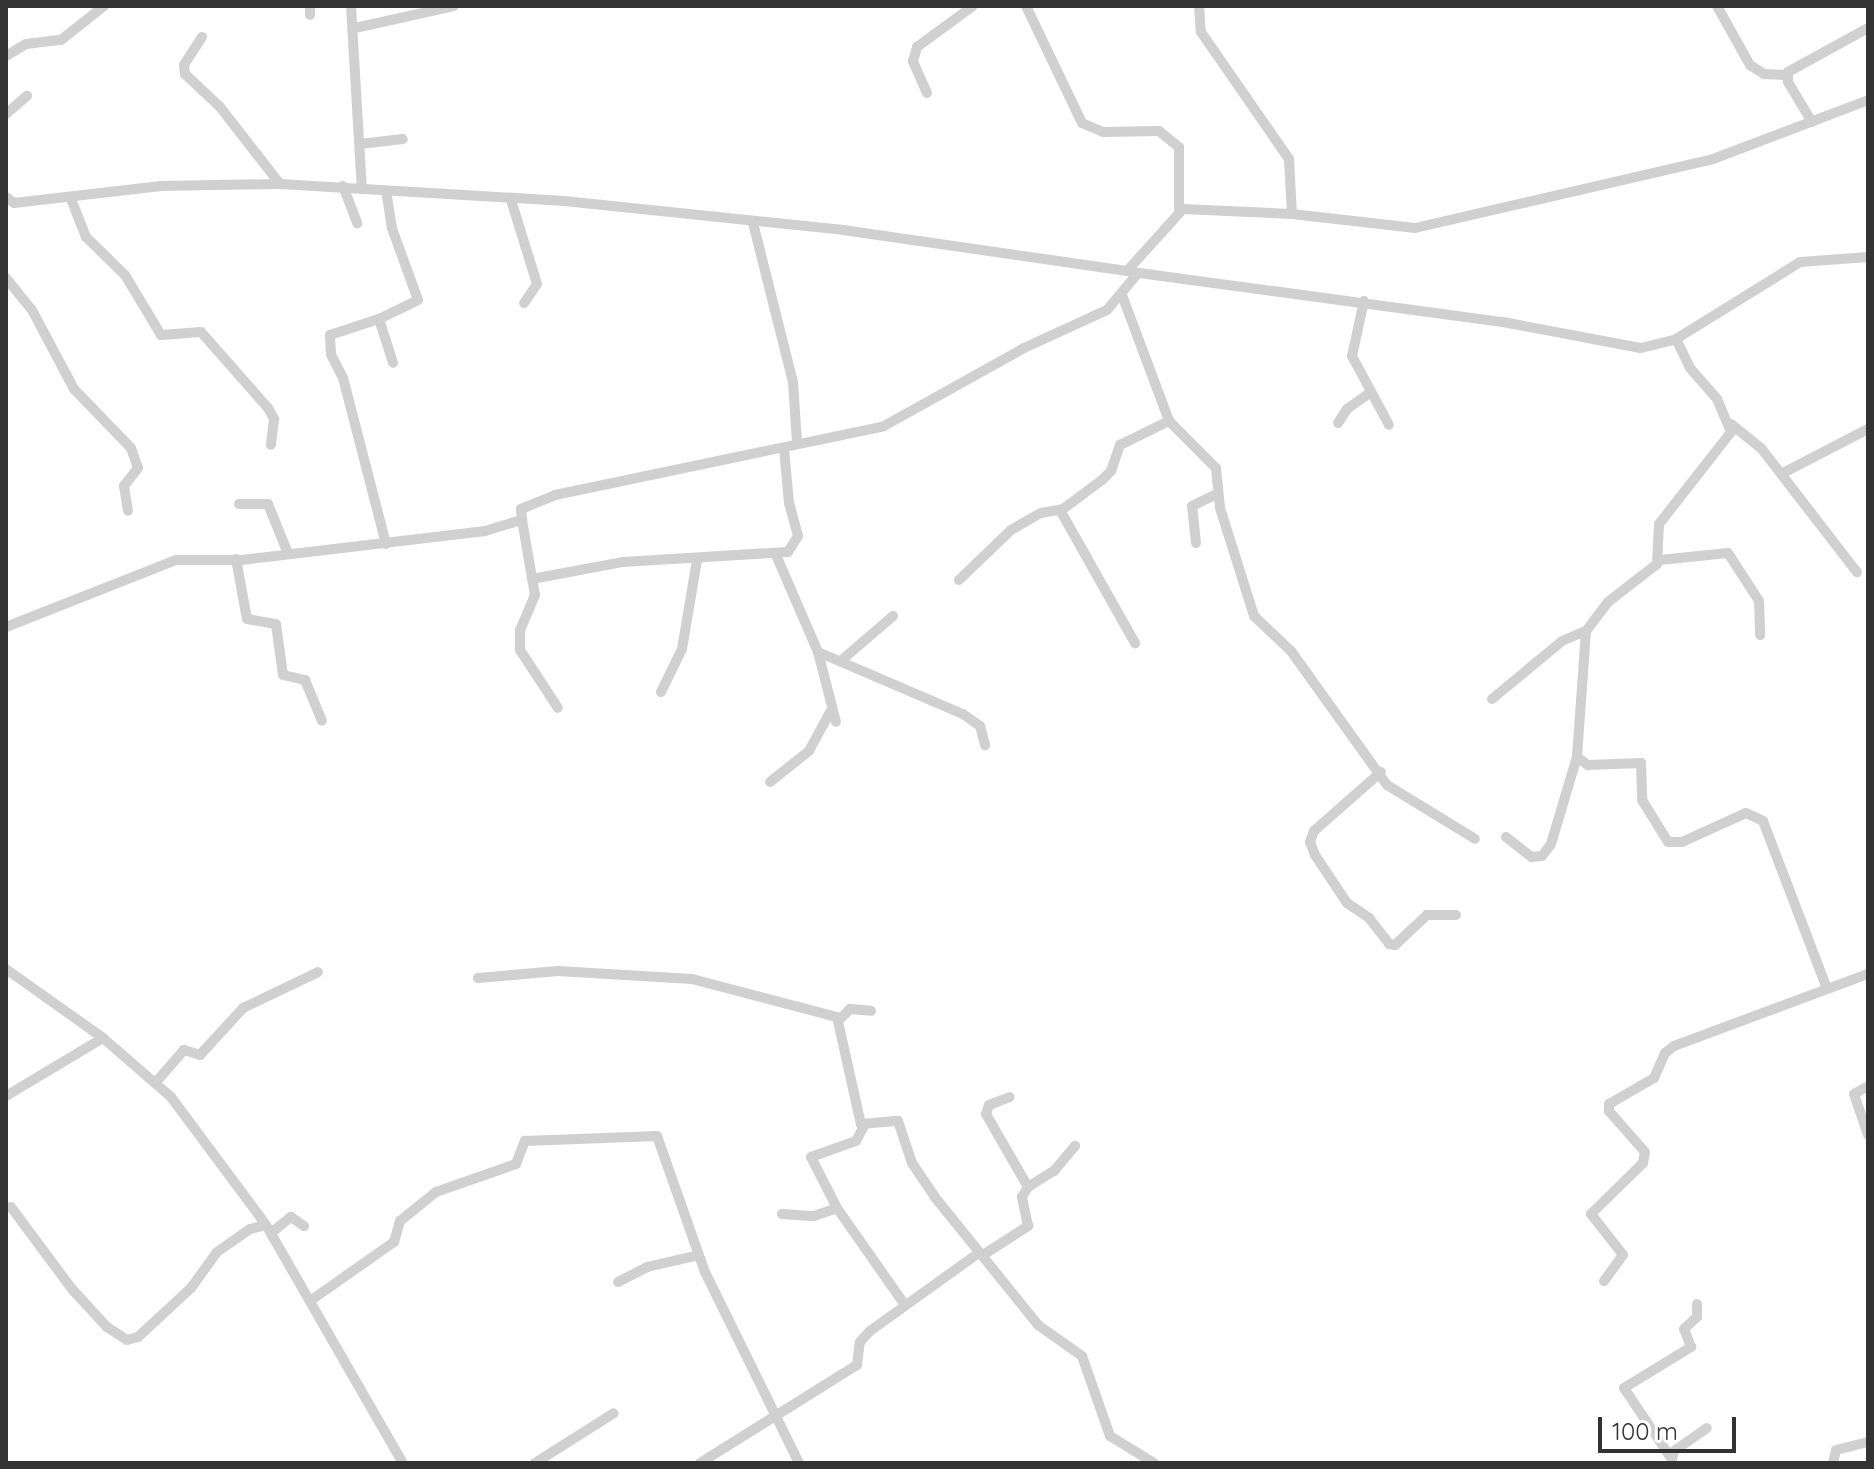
<!DOCTYPE html>
<html>
<head>
<meta charset="utf-8">
<style>
	body { margin:0 }
	#map { position:relative; width:1874px; height:1469px; overflow:hidden; background:#fff; font-family:Quicksand,sans-serif }
	div>[style] { position:absolute }
	[style*='--x'] { left:calc(var(--x)*1px); top:calc(var(--y)*1px); width:calc(var(--w)*1px); rotate:calc(var(--a)*1deg) }
	.minor>* { height:10px; margin:-5px; padding:0 5px; transform-origin:5px; border-radius:5px; background:#d0d0d0 }
	span { translate:-50% -50%; white-space:nowrap; text-align:center; line-height:1.15; -webkit-text-stroke:8px #fff; paint-order:stroke }
	.frame { position:absolute; inset:0; border:8px solid #333; pointer-events:none }
	.scale { position:absolute; left:1598px; top:1417px; width:138px; height:36px; box-sizing:border-box; border:4px solid #333; border-top:0; padding-left:10px; font-size:24px; line-height:28px; white-space:nowrap; color:#333; -webkit-text-stroke:6px #fff; paint-order:stroke }
</style>
</head>
<body>
<div id="map">
	<div class="minor">
		<i style="--x:351;--y:6;--w:183;--a:86.6"></i>
		<i style="--x:1026;--y:6;--w:130;--a:64.4"></i>
		<i style="--x:1082;--y:123;--w:23;--a:23"></i>
		<i style="--x:1103;--y:132;--w:56;--a:-1"></i>
		<i style="--x:1159;--y:131;--w:26;--a:39"></i>
		<i style="--x:1179;--y:147;--w:64;--a:90"></i>
		<i style="--x:1199;--y:6;--w:26;--a:86"></i>
		<i style="--x:1201;--y:32;--w:155;--a:55.3"></i>
		<i style="--x:1289;--y:159;--w:55;--a:86.9"></i>
		<i style="--x:1717;--y:6;--w:68;--a:60.8"></i>
		<i style="--x:1750;--y:65;--w:17;--a:33"></i>
		<i style="--x:1764;--y:74;--w:22;--a:3"></i>
		<i style="--x:310;--y:15;--w:9;--a:-90"></i>
		<i style="--x:355;--y:28;--w:101;--a:-12.5"></i>
		<i style="--x:202;--y:37;--w:33;--a:123"></i>
		<i style="--x:184;--y:65;--w:9;--a:84"></i>
		<i style="--x:185;--y:74;--w:48;--a:43.3"></i>
		<i style="--x:220;--y:107;--w:98;--a:52.1"></i>
		<i style="--x:6;--y:56;--w:23;--a:-31"></i>
		<i style="--x:26;--y:44;--w:35;--a:-7"></i>
		<i style="--x:61;--y:40;--w:55;--a:-38.3"></i>
		<i style="--x:927;--y:93;--w:35;--a:-114"></i>
		<i style="--x:913;--y:61;--w:15;--a:-74"></i>
		<i style="--x:917;--y:47;--w:69;--a:-36.2"></i>
		<i style="--x:6;--y:114;--w:28;--a:-41"></i>
		<i style="--x:1812;--y:122;--w:47;--a:-121"></i>
		<i style="--x:1788;--y:82;--w:10;--a:-90"></i>
		<i style="--x:1788;--y:72;--w:91;--a:-28.8"></i>
		<i style="--x:360;--y:144;--w:43;--a:-6.6"></i>
		<i style="--x:343;--y:186;--w:40;--a:69"></i>
		<i style="--x:6;--y:197;--w:10;--a:37"></i>
		<i style="--x:14;--y:203;--w:148;--a:-6.6"></i>
		<i style="--x:161;--y:186;--w:119;--a:-1"></i>
		<i style="--x:280;--y:184;--w:285;--a:3.4"></i>
		<i style="--x:564;--y:201;--w:281;--a:5.9"></i>
		<i style="--x:843;--y:230;--w:287;--a:8.2"></i>
		<i style="--x:1127;--y:271;--w:84;--a:-47.9"></i>
		<i style="--x:1183;--y:209;--w:109;--a:2.6"></i>
		<i style="--x:1292;--y:214;--w:124;--a:6.5"></i>
		<i style="--x:1415;--y:228;--w:306;--a:-13"></i>
		<i style="--x:1713;--y:159;--w:166;--a:-20.8"></i>
		<i style="--x:71;--y:199;--w:41;--a:68.5"></i>
		<i style="--x:86;--y:237;--w:54;--a:44.3"></i>
		<i style="--x:125;--y:275;--w:70;--a:59"></i>
		<i style="--x:161;--y:335;--w:40;--a:-4.3"></i>
		<i style="--x:201;--y:332;--w:101;--a:48.6"></i>
		<i style="--x:268;--y:408;--w:13;--a:61"></i>
		<i style="--x:274;--y:419;--w:26;--a:97"></i>
		<i style="--x:511;--y:200;--w:88;--a:72.8"></i>
		<i style="--x:537;--y:284;--w:23;--a:124"></i>
		<i style="--x:753;--y:223;--w:164;--a:75.9"></i>
		<i style="--x:793;--y:382;--w:61;--a:86.2"></i>
		<i style="--x:1132;--y:272;--w:374;--a:7.7"></i>
		<i style="--x:1503;--y:322;--w:140;--a:10.7"></i>
		<i style="--x:1641;--y:348;--w:36;--a:-14"></i>
		<i style="--x:1676;--y:339;--w:146;--a:-31.8"></i>
		<i style="--x:1800;--y:262;--w:68;--a:-4.2"></i>
		<i style="--x:6;--y:278;--w:41;--a:50.9"></i>
		<i style="--x:32;--y:310;--w:89;--a:62"></i>
		<i style="--x:74;--y:389;--w:82;--a:46"></i>
		<i style="--x:131;--y:448;--w:21;--a:71"></i>
		<i style="--x:138;--y:468;--w:23;--a:128"></i>
		<i style="--x:124;--y:486;--w:25;--a:81"></i>
		<i style="--x:1122;--y:295;--w:134;--a:69.5"></i>
		<i style="--x:1169;--y:421;--w:66;--a:45"></i>
		<i style="--x:1216;--y:468;--w:40;--a:84.3"></i>
		<i style="--x:1220;--y:508;--w:113;--a:72.5"></i>
		<i style="--x:1254;--y:616;--w:51;--a:43.4"></i>
		<i style="--x:1291;--y:651;--w:165;--a:54.4"></i>
		<i style="--x:1387;--y:785;--w:103;--a:31.5"></i>
		<i style="--x:1364;--y:301;--w:56;--a:102.3"></i>
		<i style="--x:1352;--y:356;--w:78;--a:61.8"></i>
		<i style="--x:379;--y:319;--w:43;--a:-26"></i>
		<i style="--x:418;--y:300;--w:77;--a:-109.9"></i>
		<i style="--x:392;--y:228;--w:37;--a:-99"></i>
		<i style="--x:1676;--y:339;--w:32;--a:64"></i>
		<i style="--x:1690;--y:368;--w:41;--a:48.9"></i>
		<i style="--x:1717;--y:399;--w:36;--a:67"></i>
		<i style="--x:1731;--y:432;--w:117;--a:128"></i>
		<i style="--x:1659;--y:524;--w:40;--a:92.9"></i>
		<i style="--x:1657;--y:564;--w:62;--a:142.2"></i>
		<i style="--x:1608;--y:602;--w:36;--a:127"></i>
		<i style="--x:1586;--y:631;--w:126;--a:94.1"></i>
		<i style="--x:1577;--y:757;--w:14;--a:36"></i>
		<i style="--x:1588;--y:765;--w:53;--a:-2.2"></i>
		<i style="--x:1641;--y:763;--w:37;--a:88"></i>
		<i style="--x:1642;--y:800;--w:49;--a:58.2"></i>
		<i style="--x:1668;--y:842;--w:14;--a:0"></i>
		<i style="--x:1682;--y:842;--w:70;--a:-24.4"></i>
		<i style="--x:1746;--y:813;--w:19;--a:25"></i>
		<i style="--x:1763;--y:821;--w:177;--a:69.1"></i>
		<i style="--x:1338;--y:423;--w:17;--a:-57"></i>
		<i style="--x:1347;--y:409;--w:28;--a:-35"></i>
		<i style="--x:1731;--y:424;--w:38;--a:39"></i>
		<i style="--x:1761;--y:448;--w:157;--a:52.3"></i>
		<i style="--x:1781;--y:474;--w:98;--a:-27.3"></i>
		<i style="--x:239;--y:504;--w:29;--a:0"></i>
		<i style="--x:268;--y:504;--w:51;--a:68"></i>
		<i style="--x:1060;--y:510;--w:153;--a:60.6"></i>
		<i style="--x:522;--y:520;--w:76;--a:80.2"></i>
		<i style="--x:535;--y:595;--w:38;--a:113"></i>
		<i style="--x:520;--y:630;--w:20;--a:90"></i>
		<i style="--x:520;--y:650;--w:69;--a:56.8"></i>
		<i style="--x:1196;--y:543;--w:37;--a:-96"></i>
		<i style="--x:1192;--y:506;--w:28;--a:-26"></i>
		<i style="--x:386;--y:544;--w:171;--a:-104.5"></i>
		<i style="--x:343;--y:378;--w:27;--a:-117"></i>
		<i style="--x:331;--y:354;--w:19;--a:-93"></i>
		<i style="--x:330;--y:335;--w:52;--a:-18.1"></i>
		<i style="--x:379;--y:319;--w:46;--a:72.3"></i>
		<i style="--x:776;--y:555;--w:106;--a:66.6"></i>
		<i style="--x:818;--y:652;--w:158;--a:23.2"></i>
		<i style="--x:963;--y:714;--w:21;--a:35"></i>
		<i style="--x:980;--y:726;--w:20;--a:75"></i>
		<i style="--x:236;--y:559;--w:61;--a:79.6"></i>
		<i style="--x:247;--y:619;--w:29;--a:10"></i>
		<i style="--x:276;--y:624;--w:51;--a:82.2"></i>
		<i style="--x:283;--y:675;--w:23;--a:13"></i>
		<i style="--x:305;--y:680;--w:44;--a:67.5"></i>
		<i style="--x:1660;--y:560;--w:68;--a:-5.9"></i>
		<i style="--x:1728;--y:553;--w:57;--a:57.1"></i>
		<i style="--x:1759;--y:601;--w:34;--a:88"></i>
		<i style="--x:532;--y:579;--w:93;--a:-10.6"></i>
		<i style="--x:623;--y:562;--w:165;--a:-3.5"></i>
		<i style="--x:788;--y:552;--w:19;--a:-58"></i>
		<i style="--x:798;--y:536;--w:34;--a:-105"></i>
		<i style="--x:789;--y:503;--w:54;--a:-95.3"></i>
		<i style="--x:959;--y:580;--w:72;--a:-43.9"></i>
		<i style="--x:1011;--y:530;--w:34;--a:-30"></i>
		<i style="--x:1041;--y:513;--w:22;--a:-10"></i>
		<i style="--x:1063;--y:509;--w:49;--a:-36.6"></i>
		<i style="--x:1102;--y:480;--w:13;--a:-45"></i>
		<i style="--x:1111;--y:471;--w:28;--a:-71"></i>
		<i style="--x:1120;--y:445;--w:55;--a:-26.1"></i>
		<i style="--x:6;--y:627;--w:183;--a:-21.5"></i>
		<i style="--x:176;--y:560;--w:66;--a:0"></i>
		<i style="--x:242;--y:560;--w:245;--a:-6.8"></i>
		<i style="--x:485;--y:531;--w:39;--a:-17"></i>
		<i style="--x:522;--y:520;--w:11;--a:-95"></i>
		<i style="--x:521;--y:509;--w:37;--a:-22"></i>
		<i style="--x:555;--y:495;--w:336;--a:-11.8"></i>
		<i style="--x:884;--y:426;--w:160;--a:-29.1"></i>
		<i style="--x:1024;--y:348;--w:91;--a:-24.6"></i>
		<i style="--x:1107;--y:310;--w:48;--a:-50"></i>
		<i style="--x:818;--y:652;--w:72;--a:75.6"></i>
		<i style="--x:843;--y:659;--w:66;--a:-40.7"></i>
		<i style="--x:661;--y:692;--w:48;--a:-64"></i>
		<i style="--x:682;--y:649;--w:90;--a:-80.4"></i>
		<i style="--x:1492;--y:699;--w:91;--a:-39.6"></i>
		<i style="--x:1562;--y:641;--w:26;--a:-23"></i>
		<i style="--x:1381;--y:772;--w:89;--a:138.6"></i>
		<i style="--x:1314;--y:831;--w:12;--a:110"></i>
		<i style="--x:1310;--y:842;--w:14;--a:69"></i>
		<i style="--x:1315;--y:855;--w:58;--a:56.3"></i>
		<i style="--x:1347;--y:903;--w:27;--a:34"></i>
		<i style="--x:1369;--y:918;--w:33;--a:52"></i>
		<i style="--x:1389;--y:944;--w:6;--a:9"></i>
		<i style="--x:1395;--y:945;--w:44;--a:-43.2"></i>
		<i style="--x:1427;--y:915;--w:29;--a:0"></i>
		<i style="--x:770;--y:782;--w:50;--a:-38.5"></i>
		<i style="--x:809;--y:751;--w:44;--a:-61.7"></i>
		<i style="--x:1506;--y:837;--w:33;--a:38"></i>
		<i style="--x:1532;--y:857;--w:10;--a:-6"></i>
		<i style="--x:1542;--y:856;--w:15;--a:-53"></i>
		<i style="--x:1551;--y:844;--w:91;--a:-73.4"></i>
		<i style="--x:6;--y:969;--w:119;--a:35.4"></i>
		<i style="--x:103;--y:1038;--w:90;--a:40.9"></i>
		<i style="--x:171;--y:1097;--w:159;--a:53.4"></i>
		<i style="--x:266;--y:1225;--w:275;--a:60.1"></i>
		<i style="--x:478;--y:978;--w:80;--a:-5"></i>
		<i style="--x:558;--y:971;--w:134;--a:3.4"></i>
		<i style="--x:692;--y:979;--w:150;--a:14.7"></i>
		<i style="--x:837;--y:1017;--w:110;--a:77.4"></i>
		<i style="--x:861;--y:1124;--w:37;--a:-5"></i>
		<i style="--x:898;--y:1121;--w:44;--a:71.6"></i>
		<i style="--x:912;--y:1163;--w:40;--a:56"></i>
		<i style="--x:934;--y:1196;--w:166;--a:51.1"></i>
		<i style="--x:1038;--y:1325;--w:54;--a:35.2"></i>
		<i style="--x:1082;--y:1356;--w:85;--a:70.7"></i>
		<i style="--x:1110;--y:1436;--w:52;--a:31.5"></i>
		<i style="--x:839;--y:1020;--w:16;--a:-45"></i>
		<i style="--x:850;--y:1009;--w:21;--a:5"></i>
		<i style="--x:156;--y:1082;--w:43;--a:-48.8"></i>
		<i style="--x:184;--y:1050;--w:17;--a:17"></i>
		<i style="--x:200;--y:1055;--w:64;--a:-47.5"></i>
		<i style="--x:243;--y:1008;--w:83;--a:-25.6"></i>
		<i style="--x:1868;--y:1086;--w:16;--a:150"></i>
		<i style="--x:1854;--y:1094;--w:43;--a:71.1"></i>
		<i style="--x:6;--y:1096;--w:113;--a:-30.9"></i>
		<i style="--x:1028;--y:1187;--w:31;--a:-32"></i>
		<i style="--x:1054;--y:1171;--w:33;--a:-50"></i>
		<i style="--x:11;--y:1207;--w:102;--a:53.4"></i>
		<i style="--x:72;--y:1289;--w:52;--a:47.4"></i>
		<i style="--x:107;--y:1327;--w:24;--a:33"></i>
		<i style="--x:127;--y:1340;--w:11;--a:-15"></i>
		<i style="--x:138;--y:1337;--w:72;--a:-42.8"></i>
		<i style="--x:191;--y:1288;--w:44;--a:-54.2"></i>
		<i style="--x:217;--y:1252;--w:40;--a:-34.9"></i>
		<i style="--x:250;--y:1229;--w:16;--a:-14"></i>
		<i style="--x:837;--y:1208;--w:57;--a:-117"></i>
		<i style="--x:811;--y:1157;--w:48;--a:-19.6"></i>
		<i style="--x:856;--y:1141;--w:17;--a:-62"></i>
		<i style="--x:782;--y:1214;--w:32;--a:4"></i>
		<i style="--x:814;--y:1216;--w:24;--a:-19"></i>
		<i style="--x:837;--y:1208;--w:118;--a:55"></i>
		<i style="--x:271;--y:1233;--w:26;--a:-39"></i>
		<i style="--x:291;--y:1217;--w:16;--a:35"></i>
		<i style="--x:983;--y:1255;--w:54;--a:-32.8"></i>
		<i style="--x:1028;--y:1226;--w:30;--a:-102"></i>
		<i style="--x:1022;--y:1197;--w:12;--a:-59"></i>
		<i style="--x:1028;--y:1187;--w:84;--a:-119.9"></i>
		<i style="--x:986;--y:1114;--w:9;--a:-72"></i>
		<i style="--x:989;--y:1105;--w:22;--a:-21"></i>
		<i style="--x:1604;--y:1281;--w:32;--a:-54"></i>
		<i style="--x:1623;--y:1255;--w:52;--a:-128"></i>
		<i style="--x:1591;--y:1214;--w:73;--a:-44.4"></i>
		<i style="--x:1643;--y:1163;--w:11;--a:-80"></i>
		<i style="--x:1645;--y:1152;--w:55;--a:-131.3"></i>
		<i style="--x:1609;--y:1111;--w:7;--a:-90"></i>
		<i style="--x:1609;--y:1104;--w:52;--a:-30"></i>
		<i style="--x:1654;--y:1078;--w:27;--a:-66"></i>
		<i style="--x:1665;--y:1053;--w:11;--a:-38"></i>
		<i style="--x:1674;--y:1046;--w:207;--a:-20.4"></i>
		<i style="--x:618;--y:1282;--w:33;--a:-27"></i>
		<i style="--x:647;--y:1267;--w:53;--a:-13"></i>
		<i style="--x:310;--y:1301;--w:103;--a:-35.1"></i>
		<i style="--x:394;--y:1242;--w:22;--a:-74"></i>
		<i style="--x:400;--y:1221;--w:46;--a:-38.9"></i>
		<i style="--x:436;--y:1192;--w:85;--a:-19.3"></i>
		<i style="--x:516;--y:1164;--w:25;--a:-69"></i>
		<i style="--x:525;--y:1141;--w:132;--a:-2.2"></i>
		<i style="--x:657;--y:1136;--w:144;--a:70.6"></i>
		<i style="--x:705;--y:1272;--w:213;--a:63.8"></i>
		<i style="--x:1671;--y:1458;--w:84;--a:-123.9"></i>
		<i style="--x:1624;--y:1388;--w:79;--a:-31.5"></i>
		<i style="--x:1691;--y:1347;--w:19;--a:-111"></i>
		<i style="--x:1684;--y:1329;--w:18;--a:-43"></i>
		<i style="--x:1697;--y:1317;--w:13;--a:-90"></i>
		<i style="--x:1672;--y:1460;--w:9;--a:-77"></i>
		<i style="--x:1674;--y:1451;--w:40;--a:-34.9"></i>
		<i style="--x:535;--y:1463;--w:93;--a:-32.3"></i>
		<i style="--x:700;--y:1463;--w:185;--a:-32"></i>
		<i style="--x:857;--y:1365;--w:23;--a:-83"></i>
		<i style="--x:860;--y:1342;--w:15;--a:-48"></i>
		<i style="--x:870;--y:1331;--w:135;--a:-35.7"></i>
		<i style="--x:1833;--y:1463;--w:13;--a:-77"></i>
		<i style="--x:1836;--y:1450;--w:33;--a:-14"></i>
	</div>
	<div class="frame"></div>
	<div class="scale">100 m</div>
</div>
</body>
</html>
